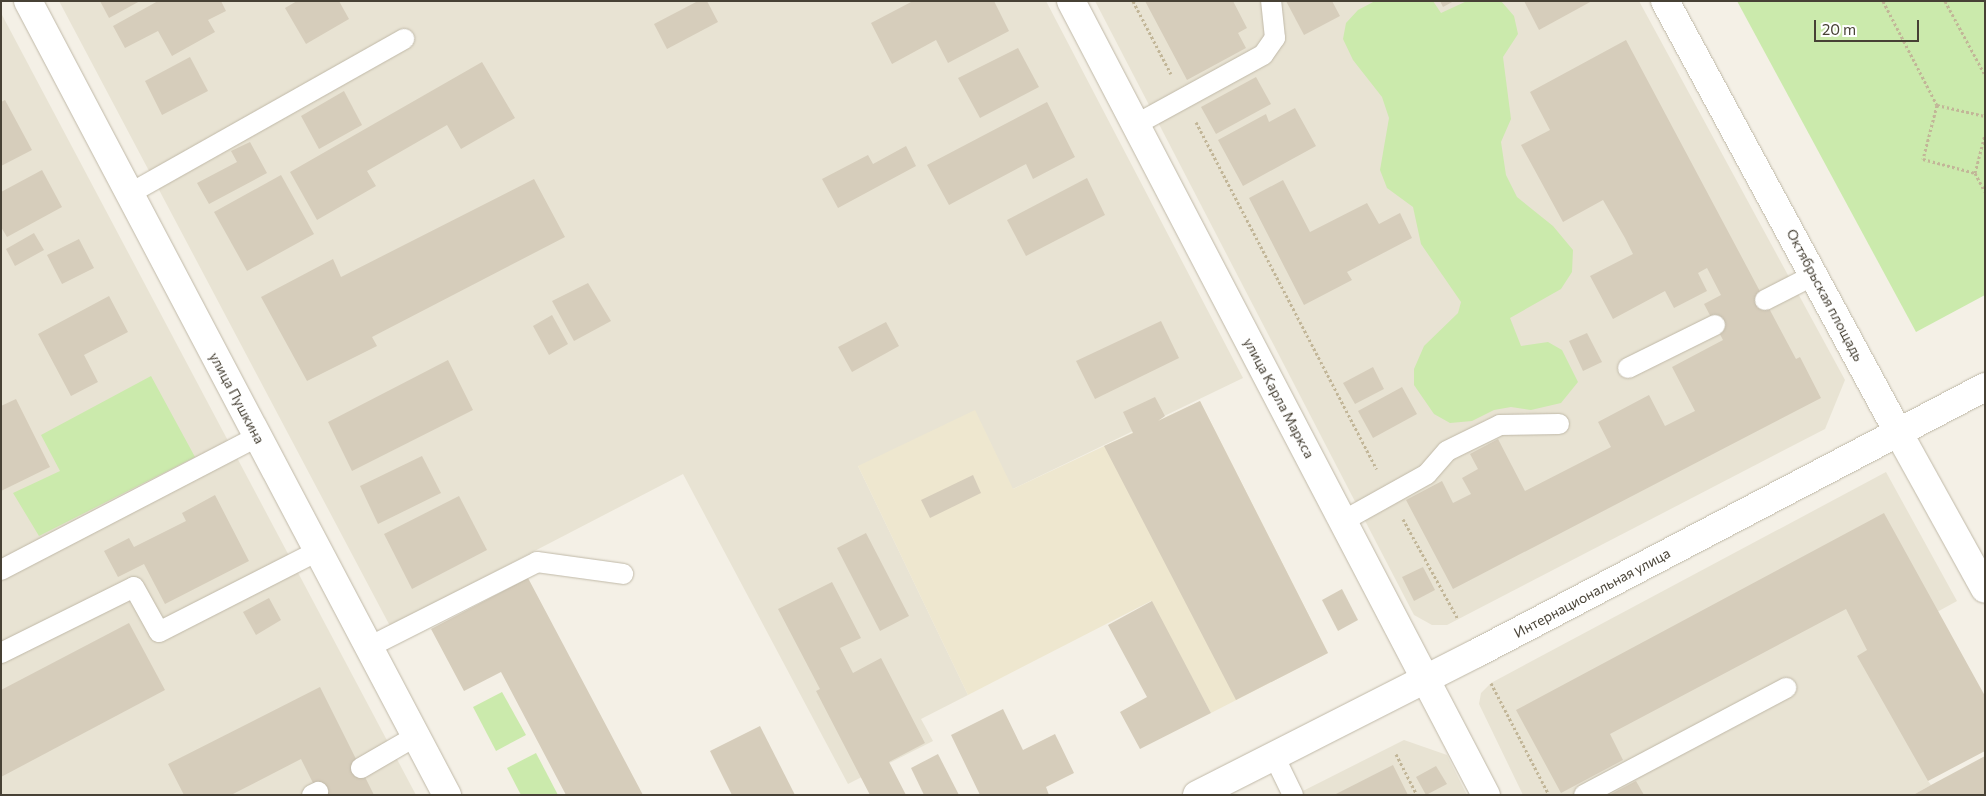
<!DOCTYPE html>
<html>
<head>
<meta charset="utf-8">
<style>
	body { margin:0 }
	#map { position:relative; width:1986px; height:796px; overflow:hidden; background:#f4f0e6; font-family:Commissioner,sans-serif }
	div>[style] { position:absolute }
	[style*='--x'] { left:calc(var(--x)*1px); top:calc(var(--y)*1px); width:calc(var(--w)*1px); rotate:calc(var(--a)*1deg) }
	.residential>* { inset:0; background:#e8e3d3 }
	.education>* { inset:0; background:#eee7cf }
	.green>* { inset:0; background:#cbeaac }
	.building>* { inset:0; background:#d6cdbb }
	.path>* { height:3px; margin-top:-1.5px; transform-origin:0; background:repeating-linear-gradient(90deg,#c2b698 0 2.5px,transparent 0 5px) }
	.roads { filter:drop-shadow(0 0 1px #c0b9a8) drop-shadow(0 0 1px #c0b9a8) }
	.service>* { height:20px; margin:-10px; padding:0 10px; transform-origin:10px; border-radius:10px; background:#fff }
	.pedestrian>* { height:28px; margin:-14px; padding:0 14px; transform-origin:14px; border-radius:14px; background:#fff }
	.minor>* { height:28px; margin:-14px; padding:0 14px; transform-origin:14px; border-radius:14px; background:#fff }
	.tertiary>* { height:28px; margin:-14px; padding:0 14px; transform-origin:14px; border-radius:14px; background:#fff }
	span { translate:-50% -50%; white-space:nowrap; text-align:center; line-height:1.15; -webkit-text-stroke:5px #fff; paint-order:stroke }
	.street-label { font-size:14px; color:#474135 }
	.frame { position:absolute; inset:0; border:2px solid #474135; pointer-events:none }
	.scale { position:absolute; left:1814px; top:20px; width:105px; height:22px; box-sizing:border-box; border:2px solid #474135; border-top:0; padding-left:6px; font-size:15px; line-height:18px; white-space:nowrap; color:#474135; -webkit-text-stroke:4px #fff; paint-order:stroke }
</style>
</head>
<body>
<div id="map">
	<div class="residential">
		<i style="clip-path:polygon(59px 1px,1046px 1px,1243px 378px,1013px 489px,858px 466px,968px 695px,921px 719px,933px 741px,848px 784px,683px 474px,390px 626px)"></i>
		<i style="clip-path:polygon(1095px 1px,1639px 1px,1845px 380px,1825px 429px,1447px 625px,1432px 625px,1414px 615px)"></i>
		<i style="clip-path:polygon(1px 13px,416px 795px,1px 795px)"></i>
		<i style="clip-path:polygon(1886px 472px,1957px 601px,1937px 612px,1928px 781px,1931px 785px,1913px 795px,1523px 795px,1479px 704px,1481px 693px,1491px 683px)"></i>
		<i style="clip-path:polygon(1404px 740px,1447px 755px,1467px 795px,1295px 795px)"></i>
	</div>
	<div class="education">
		<i style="clip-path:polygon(1200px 401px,1328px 653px,1211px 713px,1151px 601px,968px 695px,858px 466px,975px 410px,1013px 489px)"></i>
	</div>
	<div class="green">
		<i style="clip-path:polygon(1375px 1px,1433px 1px,1441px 13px,1467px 1px,1501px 1px,1514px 16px,1518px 34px,1503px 57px,1511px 119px,1501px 142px,1506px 175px,1517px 197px,1553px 226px,1573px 250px,1572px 272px,1561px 289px,1510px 318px,1521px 346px,1548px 342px,1562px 350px,1578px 382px,1561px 403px,1531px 410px,1511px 407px,1494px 410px,1472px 421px,1450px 423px,1434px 414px,1414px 385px,1414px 369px,1424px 346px,1458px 313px,1461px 302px,1421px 244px,1413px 207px,1387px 188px,1380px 170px,1389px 118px,1382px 97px,1353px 60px,1343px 39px,1346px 23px,1358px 10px)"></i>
		<i style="clip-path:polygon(1737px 1px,1985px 1px,1985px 295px,1916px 332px)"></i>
		<i style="clip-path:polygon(151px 376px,195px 457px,39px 536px,13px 493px,60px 471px,41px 435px)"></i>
		<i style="clip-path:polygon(502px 692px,526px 735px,496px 751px,473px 707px)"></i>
		<i style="clip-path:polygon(536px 753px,558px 795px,521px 795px,507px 768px)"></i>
	</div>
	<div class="building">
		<i style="clip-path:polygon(100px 1px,140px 1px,109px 18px)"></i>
		<i style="clip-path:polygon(158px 1px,221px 1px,226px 11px,208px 20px,215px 32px,172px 56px,158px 31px,125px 48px,113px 26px)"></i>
		<i style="clip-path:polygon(297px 1px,339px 1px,349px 19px,306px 44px,285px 8px)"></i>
		<i style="clip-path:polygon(698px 1px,707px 1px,718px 22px,667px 49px,654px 24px)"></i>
		<i style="clip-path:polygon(913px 1px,994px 1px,1009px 31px,948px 63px,936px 40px,892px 64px,871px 23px)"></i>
		<i style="clip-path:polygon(1145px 1px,1233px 1px,1247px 28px,1238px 33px,1246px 48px,1187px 80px)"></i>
		<i style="clip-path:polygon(1286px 1px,1332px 1px,1340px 16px,1304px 35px)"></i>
		<i style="clip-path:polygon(1440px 1px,1454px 1px,1443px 7px)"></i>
		<i style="clip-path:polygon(1524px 1px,1592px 1px,1539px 30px)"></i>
		<i style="clip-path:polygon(1626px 40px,1796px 359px,1800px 357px,1821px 398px,1453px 589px,1406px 500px,1442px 481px,1453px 503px,1471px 494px,1462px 478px,1478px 469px,1470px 454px,1498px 439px,1525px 491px,1611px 447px,1598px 422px,1649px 395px,1665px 426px,1695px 411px,1672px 367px,1723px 340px,1704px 304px,1721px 295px,1707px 268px,1698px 273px,1707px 291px,1674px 308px,1665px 291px,1613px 319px,1590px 276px,1633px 254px,1625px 238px,1603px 200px,1563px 222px,1521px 145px,1550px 130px,1530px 92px)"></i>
		<i style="clip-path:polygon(1018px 48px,1039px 87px,980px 118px,958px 78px)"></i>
		<i style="clip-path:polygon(190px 57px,208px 91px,162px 115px,145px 81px)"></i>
		<i style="clip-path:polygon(482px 62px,515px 118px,461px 149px,447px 125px,367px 171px,376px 186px,317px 220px,290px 172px)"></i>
		<i style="clip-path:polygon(1256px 77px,1271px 104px,1216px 134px,1201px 107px)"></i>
		<i style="clip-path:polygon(344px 91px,362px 125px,319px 149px,301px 116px)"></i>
		<i style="clip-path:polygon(5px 100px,32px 150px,1px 166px,1px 102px)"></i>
		<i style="clip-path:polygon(1047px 102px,1075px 157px,1033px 179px,1026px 164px,949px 205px,927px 165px)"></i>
		<i style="clip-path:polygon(1295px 108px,1316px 146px,1243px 186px,1218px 140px,1266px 114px,1269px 122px)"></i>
		<i style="clip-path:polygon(250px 142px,267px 173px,209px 204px,197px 183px,237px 162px,231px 151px)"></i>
		<i style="clip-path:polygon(906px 146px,916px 166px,838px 208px,822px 179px,868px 155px,873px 164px)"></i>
		<i style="clip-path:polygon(42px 170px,62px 207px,7px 237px,1px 227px,1px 192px)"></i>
		<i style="clip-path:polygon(281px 175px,314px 234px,247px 271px,214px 212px)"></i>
		<i style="clip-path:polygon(1087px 178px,1105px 215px,1026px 256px,1007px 220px)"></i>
		<i style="clip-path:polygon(534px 179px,565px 237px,372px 337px,377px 346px,307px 381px,261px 297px,333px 259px,341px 277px)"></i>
		<i style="clip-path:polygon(1283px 180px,1310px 232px,1367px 203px,1379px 224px,1400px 213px,1412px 238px,1347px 272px,1352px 280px,1304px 305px,1249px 198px)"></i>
		<i style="clip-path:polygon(34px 233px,44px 250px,15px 266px,6px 249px)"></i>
		<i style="clip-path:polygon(79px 239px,94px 268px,62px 284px,47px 255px)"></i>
		<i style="clip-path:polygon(588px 283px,611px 321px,574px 341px,552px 301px)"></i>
		<i style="clip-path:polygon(109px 296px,128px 332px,84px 355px,98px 382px,71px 396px,38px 334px)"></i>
		<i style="clip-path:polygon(552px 315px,568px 344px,549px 355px,533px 326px)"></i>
		<i style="clip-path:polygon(1161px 321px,1179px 358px,1095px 399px,1076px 361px)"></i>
		<i style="clip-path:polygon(886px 322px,899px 346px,852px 372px,838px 347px)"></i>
		<i style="clip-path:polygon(1587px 333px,1602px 362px,1583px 371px,1569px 341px)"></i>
		<i style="clip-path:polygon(448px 360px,473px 410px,352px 471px,328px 422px)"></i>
		<i style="clip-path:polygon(1373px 367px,1384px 389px,1355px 404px,1343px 383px)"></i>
		<i style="clip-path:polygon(1402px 387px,1417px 414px,1373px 438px,1358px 411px)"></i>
		<i style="clip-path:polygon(1155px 397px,1165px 416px,1158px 421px,1200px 401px,1328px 653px,1236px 700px,1104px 446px,1133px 433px,1123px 412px)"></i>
		<i style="clip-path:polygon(16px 399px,50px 467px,1px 491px,1px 406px)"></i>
		<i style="clip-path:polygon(422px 456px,441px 493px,378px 524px,360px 486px)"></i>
		<i style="clip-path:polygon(973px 475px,981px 493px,930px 518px,921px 500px)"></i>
		<i style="clip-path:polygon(215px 495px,249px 561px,165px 604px,144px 564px,118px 577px,104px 551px,129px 538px,134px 547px,186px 521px,182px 513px)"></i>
		<i style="clip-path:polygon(459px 496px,487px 550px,412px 589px,384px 534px)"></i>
		<i style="clip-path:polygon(1884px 513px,1985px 696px,1985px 751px,1928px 781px,1857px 656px,1867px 650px,1846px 609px,1610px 734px,1623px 760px,1561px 793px,1516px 710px)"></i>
		<i style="clip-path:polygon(866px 533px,909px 616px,880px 631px,837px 548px)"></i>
		<i style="clip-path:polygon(1423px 567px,1435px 590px,1414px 601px,1402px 577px)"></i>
		<i style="clip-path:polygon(528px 578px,643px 795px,566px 795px,501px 672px,464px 691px,431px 629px)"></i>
		<i style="clip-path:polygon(832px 582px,861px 638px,840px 648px,853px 673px,881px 658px,925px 743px,889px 762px,906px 795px,870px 795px,816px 691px,820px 689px,778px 609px)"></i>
		<i style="clip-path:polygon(1342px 589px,1358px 620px,1338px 631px,1322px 600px)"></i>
		<i style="clip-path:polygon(269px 598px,281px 620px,256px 635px,243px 612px)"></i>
		<i style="clip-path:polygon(1152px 601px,1211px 713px,1140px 749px,1120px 712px,1147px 697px,1108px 625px)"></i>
		<i style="clip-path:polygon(129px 623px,165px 690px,1px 777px,1px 690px)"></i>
		<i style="clip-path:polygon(320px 687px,374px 795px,319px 795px,301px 759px,231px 795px,184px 795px,168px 764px)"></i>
		<i style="clip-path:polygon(1003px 709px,1023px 750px,1055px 734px,1074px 773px,1046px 787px,1049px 795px,980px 795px,951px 735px)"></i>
		<i style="clip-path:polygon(760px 726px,795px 795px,732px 795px,710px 751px)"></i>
		<i style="clip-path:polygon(938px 754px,959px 795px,924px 795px,911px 768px)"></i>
		<i style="clip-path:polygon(1985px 756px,1985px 795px,1913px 795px,1931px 785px)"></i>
		<i style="clip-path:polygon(1393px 765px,1408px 795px,1334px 795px)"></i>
		<i style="clip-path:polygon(1436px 766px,1447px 784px,1426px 795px,1416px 777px)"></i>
		<i style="clip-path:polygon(1636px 781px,1644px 795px,1609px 795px)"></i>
	</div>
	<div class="path">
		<i style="--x:1133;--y:1;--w:82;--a:62.5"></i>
		<i style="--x:1883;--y:1;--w:117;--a:62.6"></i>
		<i style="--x:1937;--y:105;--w:56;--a:104.5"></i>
		<i style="--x:1923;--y:159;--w:54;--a:15.1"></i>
		<i style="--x:1975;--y:173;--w:40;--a:-75.6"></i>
		<i style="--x:1945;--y:1;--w:84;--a:61.6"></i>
		<i style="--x:1937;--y:105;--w:49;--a:12.9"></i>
		<i style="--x:1196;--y:122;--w:391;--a:62.5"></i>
		<i style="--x:1975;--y:173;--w:21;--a:62"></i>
		<i style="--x:1403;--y:519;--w:114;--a:61.2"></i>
		<i style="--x:1491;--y:683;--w:126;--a:62.6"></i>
		<i style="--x:1396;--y:754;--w:46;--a:62.9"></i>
	</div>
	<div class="roads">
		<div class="service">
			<i style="--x:1135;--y:125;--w:146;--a:-28.7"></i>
			<i style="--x:1263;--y:55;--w:21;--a:-55"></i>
			<i style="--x:1275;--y:38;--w:37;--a:-96"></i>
			<i style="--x:129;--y:194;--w:316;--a:-29.4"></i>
			<i style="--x:1765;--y:300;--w:55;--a:-27"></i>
			<i style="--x:1628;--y:368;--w:97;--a:-26.3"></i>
			<i style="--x:1343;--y:521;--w:96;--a:-29.2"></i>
			<i style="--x:1427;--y:474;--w:30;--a:-49"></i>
			<i style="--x:1447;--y:451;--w:59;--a:-26.1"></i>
			<i style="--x:1500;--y:425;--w:59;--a:-1"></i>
			<i style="--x:1;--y:570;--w:288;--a:-27.5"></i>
			<i style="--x:369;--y:647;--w:188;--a:-26.8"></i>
			<i style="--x:537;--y:562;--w:87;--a:7.9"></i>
			<i style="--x:1;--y:653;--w:148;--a:-26.4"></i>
			<i style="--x:134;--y:587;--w:51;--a:60.9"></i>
			<i style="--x:159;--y:632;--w:178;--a:-27"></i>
			<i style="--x:1274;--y:756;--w:43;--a:64"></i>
			<i style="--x:361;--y:768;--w:64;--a:-30.2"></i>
			<i style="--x:312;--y:795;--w:7;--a:-27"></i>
			<i style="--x:1584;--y:795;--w:229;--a:-27.9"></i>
		</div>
		<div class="pedestrian">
			<i style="--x:1898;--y:432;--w:179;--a:61"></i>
		</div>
		<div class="minor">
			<i style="--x:28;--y:1;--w:898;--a:62.18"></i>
			<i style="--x:1071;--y:1;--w:896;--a:62.41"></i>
			<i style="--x:1665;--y:1;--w:490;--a:61.6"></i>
		</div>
		<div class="tertiary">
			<i style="--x:1197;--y:795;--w:312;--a:-26.9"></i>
			<i style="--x:1475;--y:654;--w:576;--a:-27.63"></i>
		</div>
	</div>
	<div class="street-label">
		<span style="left:1825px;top:295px;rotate:62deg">Октябрьская площадь</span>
		<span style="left:237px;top:398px;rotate:62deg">улица Пушкина</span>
		<span style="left:1279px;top:398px;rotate:62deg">улица Карла Маркса</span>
		<span style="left:1592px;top:593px;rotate:-28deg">Интернациональная улица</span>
	</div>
	<div class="frame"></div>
	<div class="scale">20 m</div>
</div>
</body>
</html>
